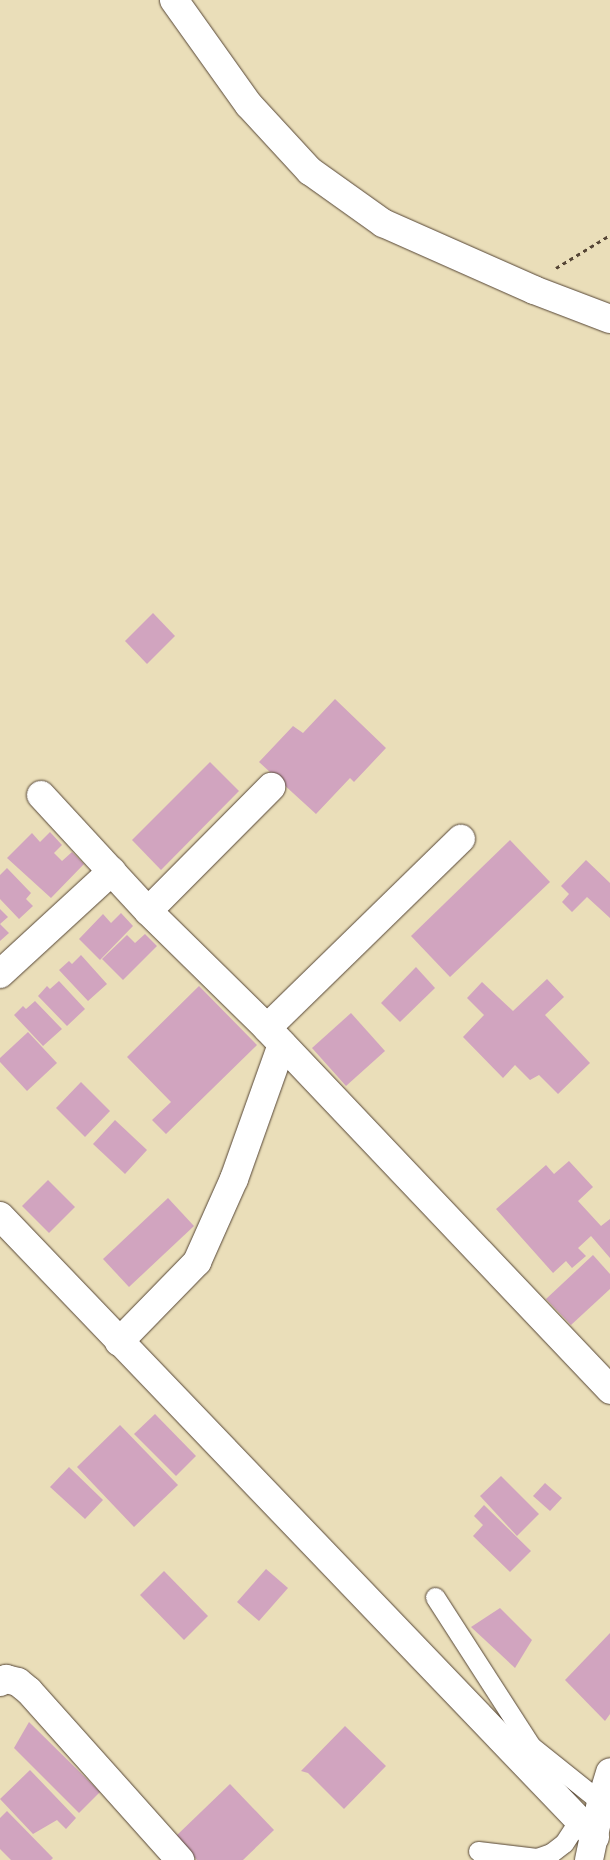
<!DOCTYPE html>
<html>
<head>
<meta charset="utf-8">
<style>
	body { margin:0 }
	#map { position:relative; width:610px; height:1860px; overflow:hidden; background:#eadeb9; font-family:Pangolin,sans-serif }
	div>[style] { position:absolute }
	[style*='--x'] { left:calc(var(--x)*1px); top:calc(var(--y)*1px); width:calc(var(--w)*1px); rotate:calc(var(--a)*1deg) }
	.building>* { inset:0; background:#d1a4bf }
	.path>* { height:3px; margin-top:-1.5px; transform-origin:0; background:repeating-linear-gradient(90deg,#554535 0 4px,transparent 0 8px) }
	.roads { filter:drop-shadow(0 0 1px #554535) drop-shadow(0 0 1px #554535) }
	.lane>* { height:19px; margin:-9.5px; padding:0 9.5px; transform-origin:9.5px; border-radius:9.5px; background:#fff }
	.street>* { height:28px; margin:-14px; padding:0 14px; transform-origin:14px; border-radius:14px; background:#fff }
	span { translate:-50% -50%; white-space:nowrap; text-align:center; line-height:1.15; -webkit-text-stroke:5px #fcf5e5; paint-order:stroke }
</style>
</head>
<body>
<div id="map">
	<div class="building">
		<i style="clip-path:polygon(153px 613px,175px 636px,147px 664px,125px 641px)"></i>
		<i style="clip-path:polygon(335px 699px,386px 748px,354px 782px,350px 778px,316px 814px,259px 762px,293px 726px,303px 733px)"></i>
		<i style="clip-path:polygon(210px 762px,239px 791px,161px 870px,132px 840px)"></i>
		<i style="clip-path:polygon(50px 832px,62px 845px,54px 853px,62px 861px,72px 852px,84px 864px,51px 898px,7px 858px,32px 833px,40px 842px)"></i>
		<i style="clip-path:polygon(510px 840px,550px 882px,450px 977px,411px 936px)"></i>
		<i style="clip-path:polygon(586px 860px,610px 883px,610px 918px,587px 897px,572px 912px,562px 902px,569px 894px,561px 886px)"></i>
		<i style="clip-path:polygon(7px 868px,31px 893px,26px 899px,33px 906px,19px 919px,0 899px,0 875px)"></i>
		<i style="clip-path:polygon(0 909px,8px 917px,0 924px,9px 933px,0 941px)"></i>
		<i style="clip-path:polygon(121px 913px,133px 926px,100px 960px,79px 939px,103px 914px,111px 923px)"></i>
		<i style="clip-path:polygon(145px 934px,157px 946px,123px 980px,102px 959px,127px 935px,135px 943px)"></i>
		<i style="clip-path:polygon(81px 955px,107px 984px,88px 1001px,59px 970px,69px 961px,72px 964px)"></i>
		<i style="clip-path:polygon(416px 967px,435px 988px,400px 1022px,381px 1003px)"></i>
		<i style="clip-path:polygon(547px 979px,564px 997px,545px 1015px,590px 1063px,558px 1094px,539px 1075px,530px 1080px,515px 1065px,503px 1078px,463px 1037px,484px 1015px,467px 998px,482px 982px,513px 1011px)"></i>
		<i style="clip-path:polygon(59px 981px,85px 1009px,67px 1026px,38px 996px,47px 986px,50px 989px)"></i>
		<i style="clip-path:polygon(199px 986px,257px 1045px,166px 1134px,152px 1120px,171px 1102px,127px 1057px)"></i>
		<i style="clip-path:polygon(35px 1001px,62px 1029px,43px 1046px,14px 1015px,23px 1006px,26px 1009px)"></i>
		<i style="clip-path:polygon(351px 1013px,385px 1051px,346px 1086px,312px 1048px)"></i>
		<i style="clip-path:polygon(28px 1032px,57px 1063px,27px 1091px,0 1062px,0 1058px)"></i>
		<i style="clip-path:polygon(81px 1082px,110px 1111px,85px 1137px,56px 1108px)"></i>
		<i style="clip-path:polygon(115px 1120px,147px 1150px,125px 1174px,93px 1144px)"></i>
		<i style="clip-path:polygon(569px 1161px,593px 1187px,578px 1201px,601px 1226px,610px 1219px,610px 1258px,591px 1236px,578px 1248px,586px 1256px,572px 1268px,566px 1261px,553px 1273px,496px 1209px,546px 1165px,554px 1174px)"></i>
		<i style="clip-path:polygon(48px 1180px,75px 1207px,49px 1233px,22px 1206px)"></i>
		<i style="clip-path:polygon(168px 1198px,194px 1226px,129px 1287px,103px 1259px)"></i>
		<i style="clip-path:polygon(593px 1255px,610px 1274px,610px 1289px,571px 1325px,546px 1299px)"></i>
		<i style="clip-path:polygon(155px 1414px,196px 1456px,176px 1476px,134px 1434px)"></i>
		<i style="clip-path:polygon(120px 1425px,178px 1485px,134px 1527px,77px 1467px)"></i>
		<i style="clip-path:polygon(69px 1467px,103px 1500px,85px 1519px,50px 1487px)"></i>
		<i style="clip-path:polygon(501px 1476px,539px 1514px,517px 1536px,480px 1496px)"></i>
		<i style="clip-path:polygon(545px 1483px,562px 1498px,550px 1511px,533px 1496px)"></i>
		<i style="clip-path:polygon(484px 1505px,531px 1551px,510px 1572px,473px 1536px,483px 1525px,474px 1516px)"></i>
		<i style="clip-path:polygon(266px 1569px,288px 1588px,259px 1621px,237px 1602px)"></i>
		<i style="clip-path:polygon(164px 1571px,208px 1616px,184px 1640px,140px 1595px)"></i>
		<i style="clip-path:polygon(500px 1608px,532px 1640px,515px 1668px,471px 1627px)"></i>
		<i style="clip-path:polygon(610px 1633px,610px 1714px,605px 1721px,565px 1680px)"></i>
		<i style="clip-path:polygon(29px 1722px,100px 1792px,79px 1813px,14px 1748px)"></i>
		<i style="clip-path:polygon(345px 1726px,386px 1766px,344px 1809px,308px 1773px,301px 1771px)"></i>
		<i style="clip-path:polygon(30px 1770px,76px 1818px,66px 1829px,57px 1820px,33px 1834px,0 1799px)"></i>
		<i style="clip-path:polygon(230px 1784px,274px 1830px,243px 1860px,197px 1860px,175px 1837px)"></i>
		<i style="clip-path:polygon(7px 1811px,53px 1858px,51px 1860px,11px 1860px,0 1849px,0 1818px)"></i>
	</div>
	<div class="path">
		<i style="--x:556;--y:268;--w:63;--a:-31.4"></i>
	</div>
	<div class="roads">
		<div class="lane">
			<i style="--x:435;--y:1597;--w:177;--a:57.2"></i>
			<i style="--x:531;--y:1746;--w:90;--a:38.7"></i>
			<i style="--x:478;--y:1851;--w:59;--a:6.8"></i>
			<i style="--x:537;--y:1858;--w:15;--a:-20"></i>
			<i style="--x:551;--y:1853;--w:16;--a:-38"></i>
			<i style="--x:564;--y:1843;--w:27;--a:-57"></i>
		</div>
		<div class="street">
			<i style="--x:174;--y:0;--w:129;--a:54.5"></i>
			<i style="--x:249;--y:105;--w:90;--a:47.3"></i>
			<i style="--x:310;--y:171;--w:90;--a:35.5"></i>
			<i style="--x:383;--y:223;--w:165;--a:23.9"></i>
			<i style="--x:534;--y:290;--w:81;--a:20.9"></i>
			<i style="--x:41;--y:795;--w:158;--a:47.3"></i>
			<i style="--x:148;--y:911;--w:167;--a:44.5"></i>
			<i style="--x:267;--y:1028;--w:499;--a:46.5"></i>
			<i style="--x:148;--y:911;--w:175;--a:-45.2"></i>
			<i style="--x:0;--y:974;--w:152;--a:-42.6"></i>
			<i style="--x:267;--y:1028;--w:271;--a:-44.3"></i>
			<i style="--x:0;--y:1216;--w:860;--a:46.22"></i>
			<i style="--x:119;--y:1342;--w:112;--a:-45.7"></i>
			<i style="--x:197;--y:1262;--w:91;--a:-66"></i>
			<i style="--x:234;--y:1179;--w:143;--a:-70.4"></i>
			<i style="--x:0;--y:1682;--w:7;--a:-27"></i>
			<i style="--x:6;--y:1679;--w:12;--a:14"></i>
			<i style="--x:18;--y:1682;--w:14;--a:39"></i>
			<i style="--x:29;--y:1691;--w:227;--a:48.2"></i>
			<i style="--x:589;--y:1860;--w:59;--a:-78.3"></i>
			<i style="--x:601;--y:1802;--w:31;--a:-73"></i>
		</div>
	</div>
</div>
</body>
</html>
